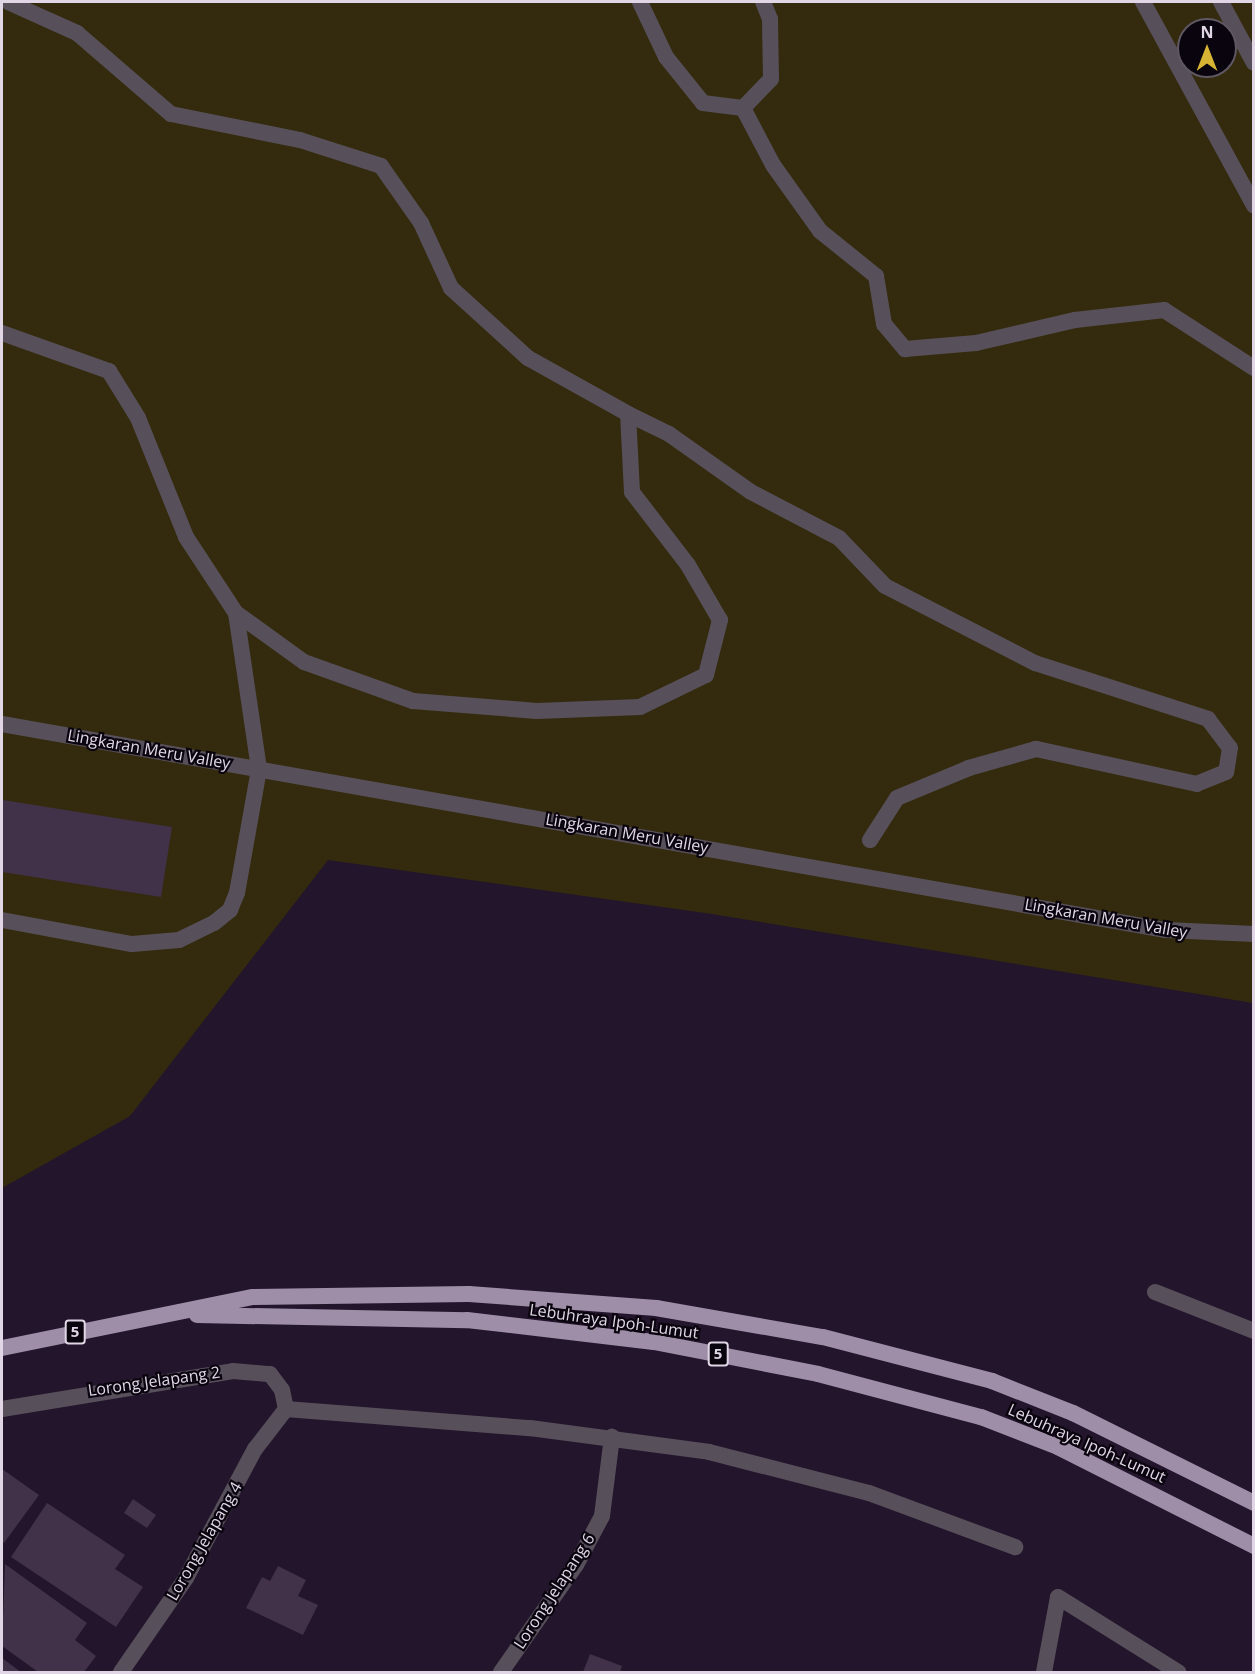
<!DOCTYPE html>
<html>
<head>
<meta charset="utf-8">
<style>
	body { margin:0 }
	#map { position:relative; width:1255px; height:1674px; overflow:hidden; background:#23152b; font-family:"Open Sans",sans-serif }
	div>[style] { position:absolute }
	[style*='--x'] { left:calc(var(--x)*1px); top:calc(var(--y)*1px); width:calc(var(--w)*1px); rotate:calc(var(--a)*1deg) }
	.green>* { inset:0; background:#342b0e }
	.building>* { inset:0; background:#413149 }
	.service>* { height:16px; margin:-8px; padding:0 8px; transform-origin:8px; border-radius:8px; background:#57505b }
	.minor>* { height:16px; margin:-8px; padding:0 8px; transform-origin:8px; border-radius:8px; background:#57505b }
	.tertiary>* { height:16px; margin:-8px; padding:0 8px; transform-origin:8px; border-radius:8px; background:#57505b }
	.trunk>* { height:16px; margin:-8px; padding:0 8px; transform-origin:8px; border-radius:8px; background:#9f8ea8 }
	span { translate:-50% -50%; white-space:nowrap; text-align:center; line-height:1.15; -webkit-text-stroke:4.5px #09040d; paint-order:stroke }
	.shield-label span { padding:2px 4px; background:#09040d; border:2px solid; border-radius:4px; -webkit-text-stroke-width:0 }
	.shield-label { font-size:15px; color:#e0d6e5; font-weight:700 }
	.street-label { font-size:16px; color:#e0d6e5 }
	.frame { position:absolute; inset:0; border:3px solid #e0d6e5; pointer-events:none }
	.north { position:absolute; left:1177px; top:18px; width:60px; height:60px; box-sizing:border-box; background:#09040d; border:2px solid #5f5863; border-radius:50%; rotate:0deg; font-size:16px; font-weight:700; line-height:24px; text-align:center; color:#e0d6e5 }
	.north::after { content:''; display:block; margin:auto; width:21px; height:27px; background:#d8b434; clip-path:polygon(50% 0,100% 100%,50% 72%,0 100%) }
</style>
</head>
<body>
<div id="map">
	<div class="green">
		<i style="clip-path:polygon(evenodd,2px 2px,1253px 2px,1253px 1003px,712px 914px,328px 860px,130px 1116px,2px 1188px,2px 2px,1189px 30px,1225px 30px,1225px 66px,1189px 66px,1189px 30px)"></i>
	</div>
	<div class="building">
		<i style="clip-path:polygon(3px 800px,172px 827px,161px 897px,2px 872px)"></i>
		<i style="clip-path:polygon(2px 1469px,39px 1495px,4px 1543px,2px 1541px)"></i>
		<i style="clip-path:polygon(133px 1499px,156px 1515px,147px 1528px,124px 1513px)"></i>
		<i style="clip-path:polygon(47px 1503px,125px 1555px,115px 1569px,143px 1587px,116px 1627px,11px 1557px)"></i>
		<i style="clip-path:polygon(5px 1564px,87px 1623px,75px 1640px,96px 1656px,84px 1672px,38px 1672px,2px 1646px)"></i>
		<i style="clip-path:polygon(278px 1566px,306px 1580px,298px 1596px,318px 1605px,303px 1635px,246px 1608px,262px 1577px,270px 1581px)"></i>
		<i style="clip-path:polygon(590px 1654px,622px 1666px,620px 1672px,583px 1672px)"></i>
		<i style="clip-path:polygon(2px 1658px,21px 1672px,2px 1672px)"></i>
	</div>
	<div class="service">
		<i style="--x:8;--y:2;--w:76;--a:24.2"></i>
		<i style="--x:77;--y:33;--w:124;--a:40.8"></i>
		<i style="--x:171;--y:114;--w:132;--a:11.4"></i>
		<i style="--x:300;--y:140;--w:85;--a:17.8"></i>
		<i style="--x:381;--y:166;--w:70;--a:54.9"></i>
		<i style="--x:421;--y:223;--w:72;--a:65.2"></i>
		<i style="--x:451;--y:288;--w:104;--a:42.3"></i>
		<i style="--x:528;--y:358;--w:115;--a:29.2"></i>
		<i style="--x:640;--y:2;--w:61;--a:64.7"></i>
		<i style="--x:666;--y:57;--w:59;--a:51.2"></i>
		<i style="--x:703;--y:103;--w:40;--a:7.1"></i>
		<i style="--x:743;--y:108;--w:40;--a:-46"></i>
		<i style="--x:771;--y:79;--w:60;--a:-91"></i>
		<i style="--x:770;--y:19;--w:18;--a:-112"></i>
		<i style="--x:743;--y:108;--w:64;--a:62.2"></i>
		<i style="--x:773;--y:165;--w:81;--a:54.5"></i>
		<i style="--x:820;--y:231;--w:72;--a:38.8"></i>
		<i style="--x:876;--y:276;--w:49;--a:80.5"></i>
		<i style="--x:884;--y:324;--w:33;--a:50"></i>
		<i style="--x:905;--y:349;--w:71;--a:-4.8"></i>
		<i style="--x:976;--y:343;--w:102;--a:-13.1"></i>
		<i style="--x:1075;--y:320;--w:90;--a:-6.4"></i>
		<i style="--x:1164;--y:310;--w:107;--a:32.8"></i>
		<i style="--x:2;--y:333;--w:114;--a:19.6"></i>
		<i style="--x:109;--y:371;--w:55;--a:58.3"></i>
		<i style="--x:138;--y:418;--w:128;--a:68"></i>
		<i style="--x:186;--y:537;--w:91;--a:56.7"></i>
		<i style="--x:236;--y:613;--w:84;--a:35.8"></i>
		<i style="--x:304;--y:662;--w:116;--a:19.7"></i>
		<i style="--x:413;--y:701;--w:124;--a:4.6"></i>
		<i style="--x:537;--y:711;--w:103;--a:-2.2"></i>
		<i style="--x:640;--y:707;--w:73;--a:-25.9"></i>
		<i style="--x:706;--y:675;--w:57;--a:-75.7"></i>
		<i style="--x:720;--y:620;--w:64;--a:-120.2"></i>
		<i style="--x:688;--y:565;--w:92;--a:-127.5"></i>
		<i style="--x:632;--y:492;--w:78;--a:-92.9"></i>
		<i style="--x:628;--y:414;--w:46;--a:26"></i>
		<i style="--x:669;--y:434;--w:100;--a:35.3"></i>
		<i style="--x:751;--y:492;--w:99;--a:27.6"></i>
		<i style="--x:839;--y:538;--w:66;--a:46.2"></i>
		<i style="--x:885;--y:586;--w:169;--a:27.2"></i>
		<i style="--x:1035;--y:663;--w:182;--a:17.9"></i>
		<i style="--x:1208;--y:719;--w:36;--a:53"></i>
		<i style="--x:1230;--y:748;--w:24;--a:99"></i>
		<i style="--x:1226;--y:772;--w:31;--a:158"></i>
		<i style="--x:1197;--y:784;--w:165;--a:-167.7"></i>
		<i style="--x:1036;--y:749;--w:70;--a:164.2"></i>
		<i style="--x:969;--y:768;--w:78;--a:157.4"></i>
		<i style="--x:897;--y:798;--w:50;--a:122.7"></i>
		<i style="--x:236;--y:613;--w:158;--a:81.6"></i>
		<i style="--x:1044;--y:1672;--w:76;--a:-79.4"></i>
	</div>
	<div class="minor">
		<i style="--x:1221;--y:2;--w:69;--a:61.6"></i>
		<i style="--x:2;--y:920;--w:132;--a:10.5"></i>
		<i style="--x:132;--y:944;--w:47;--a:-4.9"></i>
		<i style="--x:179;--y:940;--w:39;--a:-26"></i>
		<i style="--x:214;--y:923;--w:21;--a:-39"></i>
		<i style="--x:230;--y:910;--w:18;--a:-68"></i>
		<i style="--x:237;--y:893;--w:126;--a:-79.9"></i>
		<i style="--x:1155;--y:1292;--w:106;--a:21.5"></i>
		<i style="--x:2;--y:1409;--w:234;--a:-9.3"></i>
		<i style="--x:233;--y:1371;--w:37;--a:5"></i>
		<i style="--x:270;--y:1374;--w:20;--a:53"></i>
		<i style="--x:282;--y:1390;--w:19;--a:78"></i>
		<i style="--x:286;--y:1409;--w:245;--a:4.5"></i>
		<i style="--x:530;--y:1428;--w:181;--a:7.6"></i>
		<i style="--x:709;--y:1452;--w:165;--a:14.4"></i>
		<i style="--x:869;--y:1493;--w:156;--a:20.3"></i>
		<i style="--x:1058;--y:1597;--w:142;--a:32"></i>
		<i style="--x:121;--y:1672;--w:114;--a:-55.3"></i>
		<i style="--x:186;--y:1578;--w:146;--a:-61.9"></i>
		<i style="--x:255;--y:1449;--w:51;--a:-52.2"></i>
		<i style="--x:501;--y:1672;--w:131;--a:-55"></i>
		<i style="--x:576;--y:1565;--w:55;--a:-62"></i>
		<i style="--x:602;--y:1516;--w:80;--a:-82.8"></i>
	</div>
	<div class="tertiary">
		<i style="--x:1143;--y:2;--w:232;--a:61.4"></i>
		<i style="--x:2;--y:724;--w:1182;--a:10.04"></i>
		<i style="--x:1166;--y:930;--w:88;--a:2.6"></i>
	</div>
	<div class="trunk">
		<i style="--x:197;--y:1315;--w:270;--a:1.1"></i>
		<i style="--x:467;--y:1320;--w:188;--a:6.7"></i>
		<i style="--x:654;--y:1342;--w:167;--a:11"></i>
		<i style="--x:818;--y:1374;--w:169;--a:14.8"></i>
		<i style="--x:981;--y:1417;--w:83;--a:21.3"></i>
		<i style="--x:1058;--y:1447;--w:220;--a:26.8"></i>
		<i style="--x:2;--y:1348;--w:256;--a:-11.5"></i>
		<i style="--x:253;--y:1297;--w:216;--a:-0.8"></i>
		<i style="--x:469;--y:1294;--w:188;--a:4.3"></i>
		<i style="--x:656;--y:1308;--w:169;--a:9.9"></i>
		<i style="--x:823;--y:1337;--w:175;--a:14.6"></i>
		<i style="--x:992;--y:1381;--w:87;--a:21.6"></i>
		<i style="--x:1073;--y:1413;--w:202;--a:26.4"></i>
	</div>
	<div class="shield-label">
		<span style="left:75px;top:1332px">5</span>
		<span style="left:718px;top:1354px">5</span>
	</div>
	<div class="street-label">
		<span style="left:149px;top:749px;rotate:10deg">Lingkaran Meru Valley</span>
		<span style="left:627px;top:833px;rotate:10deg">Lingkaran Meru Valley</span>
		<span style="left:1106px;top:918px;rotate:10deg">Lingkaran Meru Valley</span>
		<span style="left:614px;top:1321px;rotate:8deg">Lebuhraya Ipoh-Lumut</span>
		<span style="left:154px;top:1381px;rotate:-8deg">Lorong Jelapang 2</span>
		<span style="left:1087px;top:1443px;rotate:24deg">Lebuhraya Ipoh-Lumut</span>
		<span style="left:204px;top:1541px;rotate:-60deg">Lorong Jelapang 4</span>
		<span style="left:554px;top:1591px;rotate:-57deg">Lorong Jelapang 6</span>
	</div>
	<div class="frame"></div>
	<div class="north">N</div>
</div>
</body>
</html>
